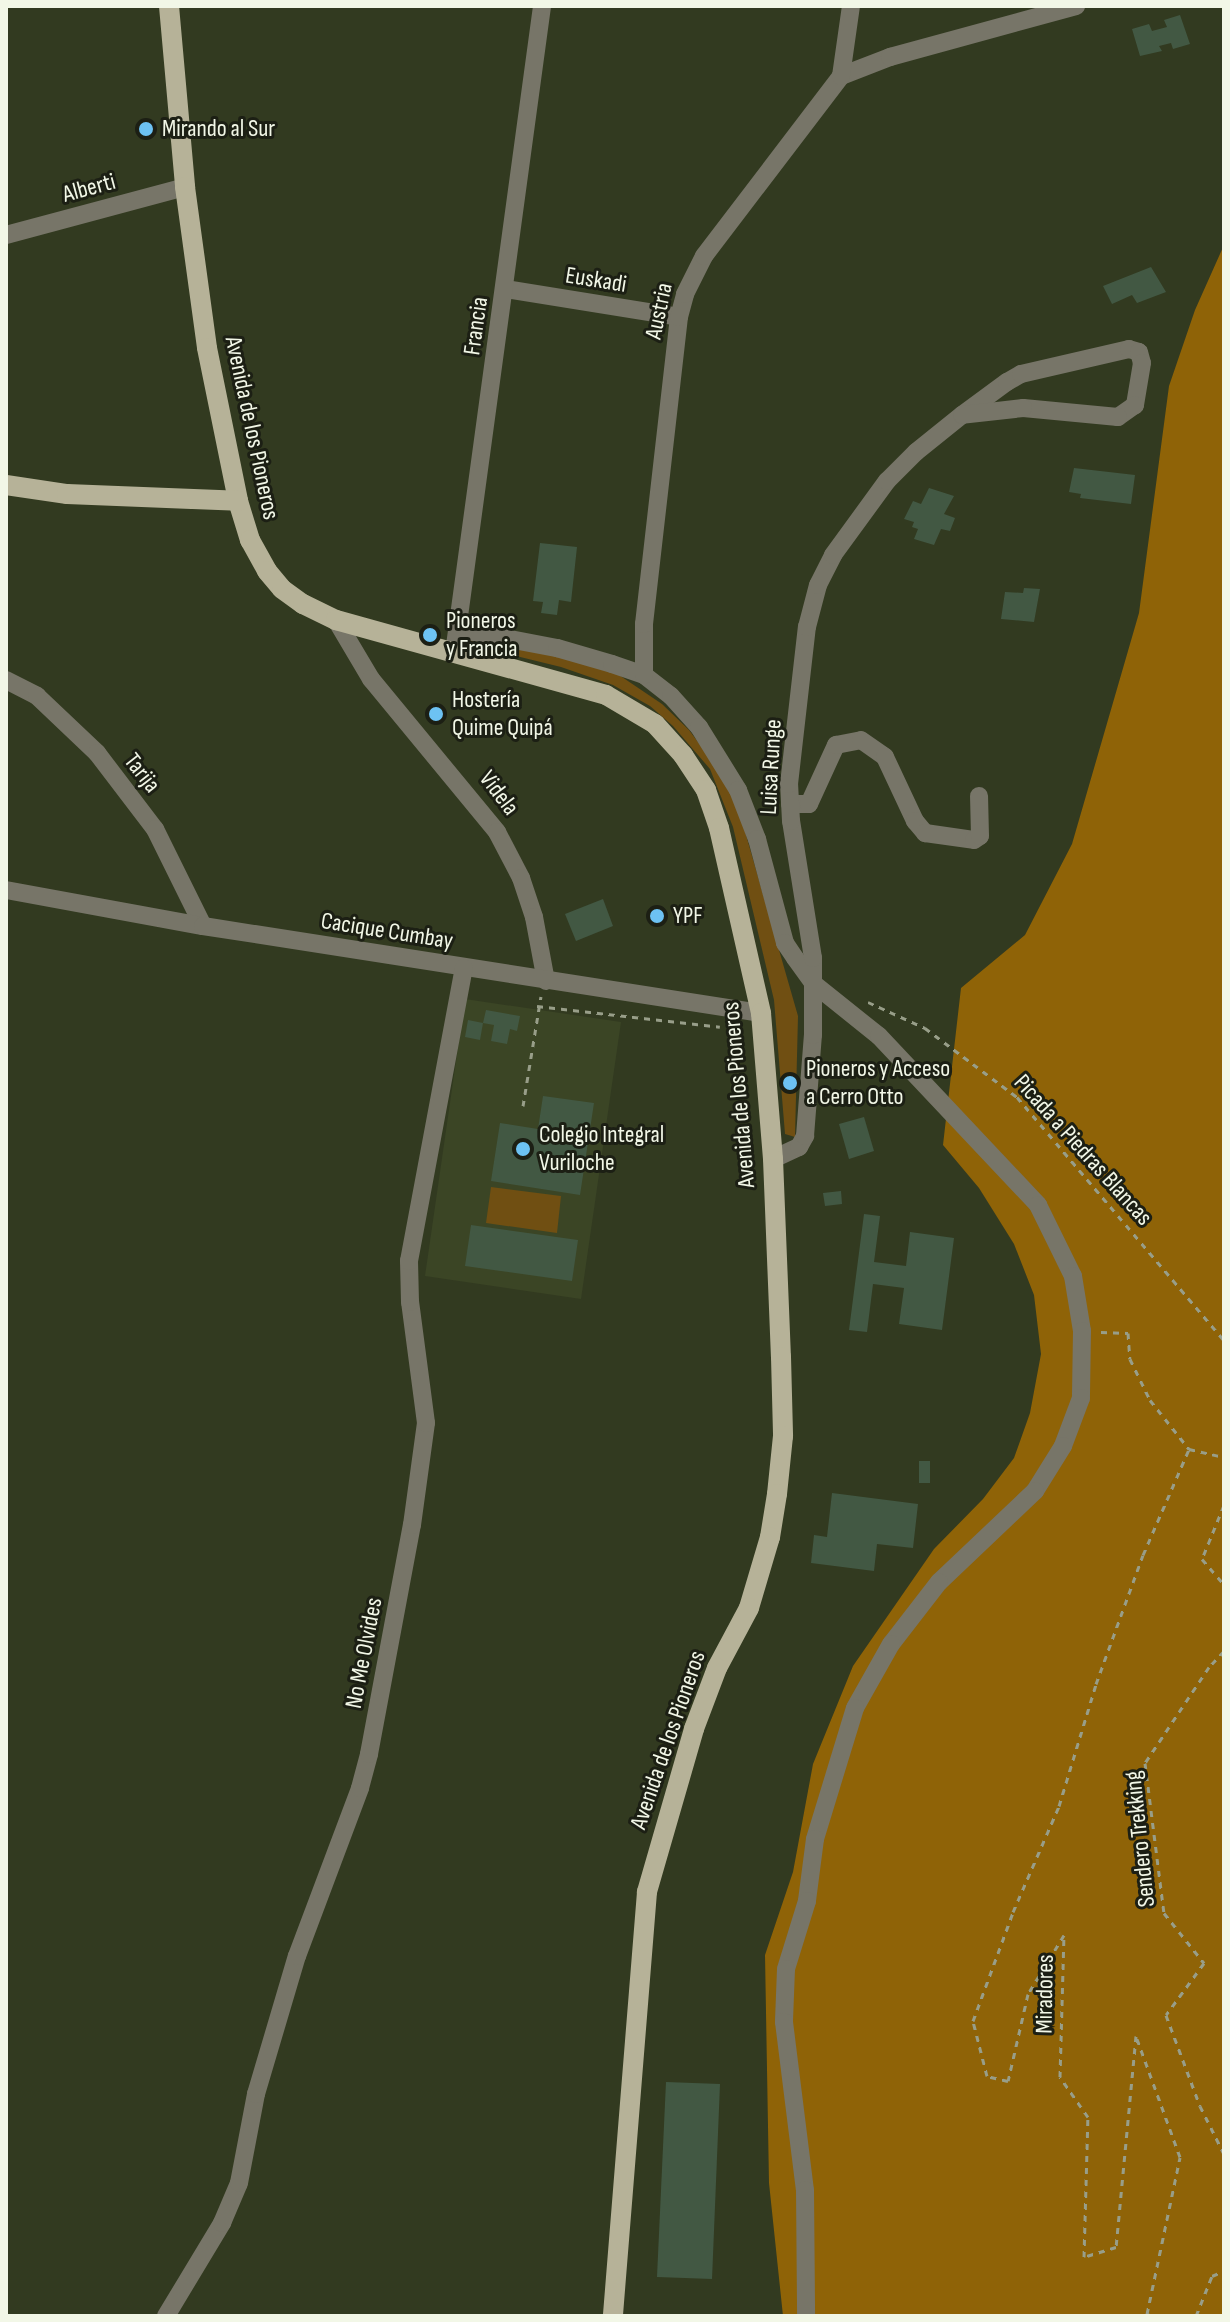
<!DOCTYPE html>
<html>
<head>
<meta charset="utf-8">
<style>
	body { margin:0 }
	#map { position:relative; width:1230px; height:2322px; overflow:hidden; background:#323a20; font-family:"Sofia Sans Condensed",sans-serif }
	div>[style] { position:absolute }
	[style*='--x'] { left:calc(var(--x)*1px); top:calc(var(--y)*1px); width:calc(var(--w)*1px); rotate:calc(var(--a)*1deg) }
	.built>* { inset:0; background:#3b4525 }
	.green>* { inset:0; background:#704f12 }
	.forest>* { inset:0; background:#8f6307 }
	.building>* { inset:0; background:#425843 }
	.path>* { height:3px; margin-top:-1.5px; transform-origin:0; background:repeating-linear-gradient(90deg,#989e89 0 6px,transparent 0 12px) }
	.street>* { height:18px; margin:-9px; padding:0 9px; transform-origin:9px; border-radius:9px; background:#777568 }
	.primary>* { height:20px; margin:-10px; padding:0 10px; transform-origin:10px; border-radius:10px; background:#b6b298 }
	.dots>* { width:22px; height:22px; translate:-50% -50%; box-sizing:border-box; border:4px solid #1c1f14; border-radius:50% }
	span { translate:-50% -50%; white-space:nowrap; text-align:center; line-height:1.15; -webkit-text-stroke:6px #1c1f14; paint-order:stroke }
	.poi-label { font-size:24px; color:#f2f7e7 }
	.left { translate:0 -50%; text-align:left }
	.street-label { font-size:24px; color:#f2f7e7 }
	.frame { position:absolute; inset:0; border:8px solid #f2f7e7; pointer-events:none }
</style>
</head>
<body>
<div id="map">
	<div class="built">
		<i style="clip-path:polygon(465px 999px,621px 1022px,581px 1299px,425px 1276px)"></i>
	</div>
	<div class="green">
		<i style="clip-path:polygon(470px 637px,563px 657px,619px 675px,662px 704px,689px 730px,726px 780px,744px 828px,798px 1016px,795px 1137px,785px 1134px,774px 1000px,733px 827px,710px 769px,673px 726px,650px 706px,613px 685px,561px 667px,467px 644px)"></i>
		<i style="clip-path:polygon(491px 1187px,561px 1196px,557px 1233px,486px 1223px)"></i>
	</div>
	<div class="forest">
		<i style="clip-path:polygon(1224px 245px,1224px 2316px,783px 2316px,769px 2183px,765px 1955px,793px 1872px,813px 1764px,853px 1666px,934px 1549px,983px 1499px,1014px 1458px,1030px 1413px,1041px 1354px,1034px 1295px,1014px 1244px,979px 1188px,943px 1145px,961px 988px,1025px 935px,1072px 844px,1139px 613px,1169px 386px,1195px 310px)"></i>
	</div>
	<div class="building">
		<i style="clip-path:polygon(1180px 15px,1190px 44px,1173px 49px,1171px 43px,1159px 46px,1162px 51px,1140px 56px,1132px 29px,1149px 24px,1152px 31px,1167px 27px,1164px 20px)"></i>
		<i style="clip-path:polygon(1151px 267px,1166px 292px,1137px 303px,1132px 295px,1112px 304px,1103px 286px)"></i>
		<i style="clip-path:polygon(1074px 468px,1135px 475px,1131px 504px,1080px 498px,1081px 494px,1069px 492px)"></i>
		<i style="clip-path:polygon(929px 488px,954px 496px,944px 514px,955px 518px,950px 531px,941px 529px,934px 545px,914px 539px,918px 529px,912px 527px,914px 522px,904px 519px,913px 501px,921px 504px)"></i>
		<i style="clip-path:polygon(540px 543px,577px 547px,571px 602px,559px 600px,557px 615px,541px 613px,543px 602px,533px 601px)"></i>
		<i style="clip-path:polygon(1024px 588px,1040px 589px,1034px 622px,1001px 619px,1005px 592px,1023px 593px)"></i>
		<i style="clip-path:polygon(603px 899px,613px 926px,576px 941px,565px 914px)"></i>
		<i style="clip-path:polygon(486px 1010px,520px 1016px,517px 1031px,510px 1029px,507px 1044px,491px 1041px,494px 1025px,483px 1023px)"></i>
		<i style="clip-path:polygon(468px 1020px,483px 1023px,480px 1040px,465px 1037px)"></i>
		<i style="clip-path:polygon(543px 1096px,594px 1103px,580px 1195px,491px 1181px,500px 1123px,538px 1129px)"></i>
		<i style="clip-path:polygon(864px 1117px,874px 1151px,849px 1159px,839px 1124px)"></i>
		<i style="clip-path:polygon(841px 1191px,842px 1204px,825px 1206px,823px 1193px)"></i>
		<i style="clip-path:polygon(864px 1214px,880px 1216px,874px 1262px,906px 1266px,910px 1232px,954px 1238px,942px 1330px,899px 1324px,904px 1288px,873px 1284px,867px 1332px,849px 1330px)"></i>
		<i style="clip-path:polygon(471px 1225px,578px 1240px,572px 1281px,465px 1266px)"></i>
		<i style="clip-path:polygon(919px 1461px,930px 1461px,930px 1483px,919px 1483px)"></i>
		<i style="clip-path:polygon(832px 1493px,918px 1504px,913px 1548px,877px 1544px,874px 1571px,811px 1563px,814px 1535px,827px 1537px)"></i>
		<i style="clip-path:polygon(666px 2082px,720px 2084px,712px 2279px,657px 2277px)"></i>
	</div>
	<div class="path">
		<i style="--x:868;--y:1002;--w:63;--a:24.5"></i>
		<i style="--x:925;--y:1028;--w:115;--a:36.9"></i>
		<i style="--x:1017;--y:1097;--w:319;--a:49.6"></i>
		<i style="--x:537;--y:1006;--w:184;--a:6.5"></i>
		<i style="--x:523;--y:1106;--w:111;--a:-80.7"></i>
		<i style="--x:1101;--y:1332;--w:27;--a:2"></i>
		<i style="--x:1128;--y:1333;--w:26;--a:86"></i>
		<i style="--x:1130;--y:1359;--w:46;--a:64"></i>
		<i style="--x:1150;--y:1400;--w:63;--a:51.5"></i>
		<i style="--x:1189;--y:1449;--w:36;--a:13"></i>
		<i style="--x:1224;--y:1505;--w:58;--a:112.2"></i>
		<i style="--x:1202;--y:1559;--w:33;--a:49"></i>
		<i style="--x:1224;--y:1651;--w:22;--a:133"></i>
		<i style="--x:1209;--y:1667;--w:115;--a:123.7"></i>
		<i style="--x:1145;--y:1763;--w:151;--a:82.8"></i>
		<i style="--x:1164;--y:1913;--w:64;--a:51.3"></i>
		<i style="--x:1204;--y:1963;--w:64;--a:126.2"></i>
		<i style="--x:1166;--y:2015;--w:97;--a:69.5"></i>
		<i style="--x:1200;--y:2106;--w:54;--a:63.4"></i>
		<i style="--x:1152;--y:2316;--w:5;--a:-158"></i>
		<i style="--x:1147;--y:2314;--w:160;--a:-78.1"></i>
		<i style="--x:1180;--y:2157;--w:129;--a:-110"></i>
		<i style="--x:1136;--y:2036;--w:212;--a:95.4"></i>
		<i style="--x:1116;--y:2247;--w:34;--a:163"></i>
		<i style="--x:1084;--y:2257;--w:140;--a:-88.4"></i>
		<i style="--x:1088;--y:2117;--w:49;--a:-125"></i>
		<i style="--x:1060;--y:2077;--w:142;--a:-88.4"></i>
		<i style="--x:1064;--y:1935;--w:69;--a:121.4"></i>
		<i style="--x:1028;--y:1994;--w:89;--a:102.9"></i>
		<i style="--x:1008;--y:2081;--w:22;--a:-167"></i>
		<i style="--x:987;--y:2076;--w:57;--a:-104.3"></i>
		<i style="--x:973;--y:2021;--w:116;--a:-69.8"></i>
		<i style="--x:1013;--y:1912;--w:116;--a:-66.5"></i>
		<i style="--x:1059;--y:1806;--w:127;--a:-73.1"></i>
		<i style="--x:1096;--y:1684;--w:137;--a:-70"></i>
		<i style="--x:1143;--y:1555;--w:116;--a:-66.5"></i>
		<i style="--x:1196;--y:2316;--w:43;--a:-68.2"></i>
		<i style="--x:1212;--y:2276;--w:13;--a:-23"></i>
	</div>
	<div class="street">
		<i style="--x:841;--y:76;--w:53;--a:-21.2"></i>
		<i style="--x:890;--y:57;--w:193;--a:-15.3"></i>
		<i style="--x:6;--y:235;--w:185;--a:-15"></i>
		<i style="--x:505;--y:289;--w:176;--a:9.1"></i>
		<i style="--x:336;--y:620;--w:69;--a:59.3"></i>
		<i style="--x:371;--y:679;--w:198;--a:50.5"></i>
		<i style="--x:497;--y:832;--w:52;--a:62.4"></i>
		<i style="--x:521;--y:878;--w:41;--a:71.6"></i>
		<i style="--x:534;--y:917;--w:65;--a:79.4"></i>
		<i style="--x:457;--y:629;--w:102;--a:10.8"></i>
		<i style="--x:557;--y:648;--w:57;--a:16.2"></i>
		<i style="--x:612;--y:664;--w:34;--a:19"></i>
		<i style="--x:644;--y:675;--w:34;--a:38"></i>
		<i style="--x:671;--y:696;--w:42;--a:47.9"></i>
		<i style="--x:699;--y:727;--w:74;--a:58.2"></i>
		<i style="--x:738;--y:790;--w:53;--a:68.8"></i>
		<i style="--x:757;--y:839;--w:108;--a:74.9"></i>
		<i style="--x:785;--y:943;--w:18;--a:56"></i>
		<i style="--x:795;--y:958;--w:32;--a:54"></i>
		<i style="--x:814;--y:984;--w:83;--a:38.7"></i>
		<i style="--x:879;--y:1036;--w:232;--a:46.7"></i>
		<i style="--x:1038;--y:1205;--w:79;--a:63.8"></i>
		<i style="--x:1073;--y:1276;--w:56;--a:80.7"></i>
		<i style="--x:1082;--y:1331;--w:67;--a:90.9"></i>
		<i style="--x:1081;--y:1398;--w:51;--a:110.6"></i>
		<i style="--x:1063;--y:1446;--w:53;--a:121.9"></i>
		<i style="--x:1035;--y:1491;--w:132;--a:136.5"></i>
		<i style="--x:939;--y:1582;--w:78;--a:127.7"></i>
		<i style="--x:891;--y:1644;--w:73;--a:119.4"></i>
		<i style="--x:855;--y:1708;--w:137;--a:107"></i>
		<i style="--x:815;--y:1839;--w:63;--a:97.4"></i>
		<i style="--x:807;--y:1901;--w:71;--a:107.2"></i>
		<i style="--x:786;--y:1969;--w:53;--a:92.2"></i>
		<i style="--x:784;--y:2022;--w:169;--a:82.9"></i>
		<i style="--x:805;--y:2190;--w:126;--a:89.5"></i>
		<i style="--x:454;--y:653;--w:653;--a:-82.25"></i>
		<i style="--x:644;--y:675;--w:51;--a:-90"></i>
		<i style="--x:644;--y:624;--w:309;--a:-83.5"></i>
		<i style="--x:679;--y:317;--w:24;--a:-75"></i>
		<i style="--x:685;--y:294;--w:42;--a:-63.4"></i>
		<i style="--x:704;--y:256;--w:226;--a:-52.7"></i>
		<i style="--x:841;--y:76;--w:71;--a:-81.9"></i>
		<i style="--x:6;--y:680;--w:35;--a:27"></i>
		<i style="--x:37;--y:696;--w:83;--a:43.5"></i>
		<i style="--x:97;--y:753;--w:96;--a:52.7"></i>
		<i style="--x:155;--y:829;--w:108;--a:63.7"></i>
		<i style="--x:790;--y:804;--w:19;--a:0"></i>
		<i style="--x:809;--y:804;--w:65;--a:-65.4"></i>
		<i style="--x:836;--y:745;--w:25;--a:-11"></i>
		<i style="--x:861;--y:740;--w:29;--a:35"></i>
		<i style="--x:885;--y:757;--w:71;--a:64.9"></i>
		<i style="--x:915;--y:821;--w:16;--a:50"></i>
		<i style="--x:925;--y:833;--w:49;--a:8.1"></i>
		<i style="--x:974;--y:840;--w:7;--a:-34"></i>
		<i style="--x:980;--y:836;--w:40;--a:-91.4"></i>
		<i style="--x:6;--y:890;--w:200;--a:10.4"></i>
		<i style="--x:203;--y:926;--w:565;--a:8.86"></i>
		<i style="--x:773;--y:1159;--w:29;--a:-25"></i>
		<i style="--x:799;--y:1147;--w:13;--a:-61"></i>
		<i style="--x:805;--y:1136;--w:101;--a:-85.5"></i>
		<i style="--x:813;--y:1035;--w:77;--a:-90"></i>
		<i style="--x:813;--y:958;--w:139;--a:-99.1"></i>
		<i style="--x:791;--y:821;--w:37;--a:-93"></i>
		<i style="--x:789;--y:784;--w:158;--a:-83.5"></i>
		<i style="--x:807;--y:627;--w:43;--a:-75.3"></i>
		<i style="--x:818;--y:585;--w:34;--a:-63"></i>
		<i style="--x:833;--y:555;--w:92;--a:-53.9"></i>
		<i style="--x:887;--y:481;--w:41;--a:-45"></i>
		<i style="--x:916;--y:452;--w:59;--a:-38.8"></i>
		<i style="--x:962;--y:415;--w:56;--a:-36.3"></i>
		<i style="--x:1007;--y:382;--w:16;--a:-30"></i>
		<i style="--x:1021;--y:374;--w:111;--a:-13"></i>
		<i style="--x:1129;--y:349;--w:10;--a:17"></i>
		<i style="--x:1139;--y:352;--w:11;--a:75"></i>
		<i style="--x:1142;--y:363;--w:43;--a:99.5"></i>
		<i style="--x:1135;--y:405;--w:21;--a:145"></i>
		<i style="--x:1118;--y:417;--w:95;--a:-174.6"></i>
		<i style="--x:1023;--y:408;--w:61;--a:173.5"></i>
		<i style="--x:166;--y:2316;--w:109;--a:-58.9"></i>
		<i style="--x:222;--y:2223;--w:43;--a:-67"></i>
		<i style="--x:239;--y:2183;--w:91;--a:-79.2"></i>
		<i style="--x:256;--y:2094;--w:144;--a:-73.5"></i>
		<i style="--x:297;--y:1956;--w:179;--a:-69.4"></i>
		<i style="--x:360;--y:1788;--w:35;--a:-75"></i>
		<i style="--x:369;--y:1754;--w:233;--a:-79.4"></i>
		<i style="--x:412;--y:1525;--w:103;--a:-82.2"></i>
		<i style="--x:426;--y:1423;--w:122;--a:-97.5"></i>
		<i style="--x:410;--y:1302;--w:41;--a:-91.4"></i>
		<i style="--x:409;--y:1261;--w:298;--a:-79.4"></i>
	</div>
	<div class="primary">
		<i style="--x:169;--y:6;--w:182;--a:84.9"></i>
		<i style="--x:185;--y:187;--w:162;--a:82.2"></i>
		<i style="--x:207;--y:348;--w:156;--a:78.5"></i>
		<i style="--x:238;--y:501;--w:41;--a:72.9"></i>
		<i style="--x:250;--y:540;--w:35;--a:61"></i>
		<i style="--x:267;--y:571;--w:23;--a:50"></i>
		<i style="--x:282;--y:589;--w:26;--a:36"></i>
		<i style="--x:303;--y:604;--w:37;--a:26"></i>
		<i style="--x:336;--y:620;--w:280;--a:15.5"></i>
		<i style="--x:606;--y:695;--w:57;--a:30.6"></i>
		<i style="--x:655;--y:724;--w:42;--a:47.9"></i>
		<i style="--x:683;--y:755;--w:42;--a:56.7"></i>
		<i style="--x:706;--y:790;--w:40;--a:71.1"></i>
		<i style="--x:719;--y:828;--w:190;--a:77.2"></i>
		<i style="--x:761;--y:1013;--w:146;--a:85.3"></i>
		<i style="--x:773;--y:1159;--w:198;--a:87.7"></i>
		<i style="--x:781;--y:1357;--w:79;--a:88.5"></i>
		<i style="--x:783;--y:1436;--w:58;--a:95.9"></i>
		<i style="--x:777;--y:1494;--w:44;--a:99.2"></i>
		<i style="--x:770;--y:1537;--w:74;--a:106.5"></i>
		<i style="--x:749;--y:1608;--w:68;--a:118.1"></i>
		<i style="--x:717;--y:1668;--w:65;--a:110.7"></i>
		<i style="--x:694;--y:1729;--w:170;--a:106.1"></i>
		<i style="--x:647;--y:1892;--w:425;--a:94.6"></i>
		<i style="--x:6;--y:485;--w:62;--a:8.4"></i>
		<i style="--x:67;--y:494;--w:171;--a:2.3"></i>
	</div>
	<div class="dots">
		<i style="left:146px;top:129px;background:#6dc2f3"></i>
		<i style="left:430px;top:635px;background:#6dc2f3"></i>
		<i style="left:436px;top:714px;background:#6dc2f3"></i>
		<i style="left:657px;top:916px;background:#6dc2f3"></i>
		<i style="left:790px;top:1083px;background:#6dc2f3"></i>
		<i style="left:523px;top:1149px;background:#6dc2f3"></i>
	</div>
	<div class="poi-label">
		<span class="left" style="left:162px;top:129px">Mirando al Sur</span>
		<span class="left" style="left:446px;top:635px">Pioneros<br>y Francia</span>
		<span class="left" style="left:452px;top:714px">Hostería<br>Quime Quipá</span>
		<span class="left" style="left:673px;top:916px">YPF</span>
		<span class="left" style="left:806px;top:1083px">Pioneros y Acceso<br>a Cerro Otto</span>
		<span class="left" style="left:539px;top:1149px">Colegio Integral<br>Vuriloche</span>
	</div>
	<div class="street-label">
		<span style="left:89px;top:188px;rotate:-15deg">Alberti</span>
		<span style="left:596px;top:280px;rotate:9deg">Euskadi</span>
		<span style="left:659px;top:311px;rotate:-78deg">Austria</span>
		<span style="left:476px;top:326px;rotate:-82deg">Francia</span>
		<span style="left:252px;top:428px;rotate:78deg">Avenida de los Pioneros</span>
		<span style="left:771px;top:767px;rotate:-87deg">Luisa Runge</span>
		<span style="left:142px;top:773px;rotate:52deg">Tarija</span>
		<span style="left:499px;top:793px;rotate:53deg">Videla</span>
		<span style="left:387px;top:931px;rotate:9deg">Cacique Cumbay</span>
		<span style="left:739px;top:1095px;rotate:-95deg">Avenida de los Pioneros</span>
		<span style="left:1083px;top:1150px;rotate:48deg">Picada a Piedras Blancas</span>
		<span style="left:364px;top:1653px;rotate:-79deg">No Me Olvides</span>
		<span style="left:668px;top:1740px;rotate:-71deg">Avenida de los Pioneros</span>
		<span style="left:1140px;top:1839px;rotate:-96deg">Sendero Trekking</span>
		<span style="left:1045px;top:1994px;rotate:-89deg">Miradores</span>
	</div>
	<div class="frame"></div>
</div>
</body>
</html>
